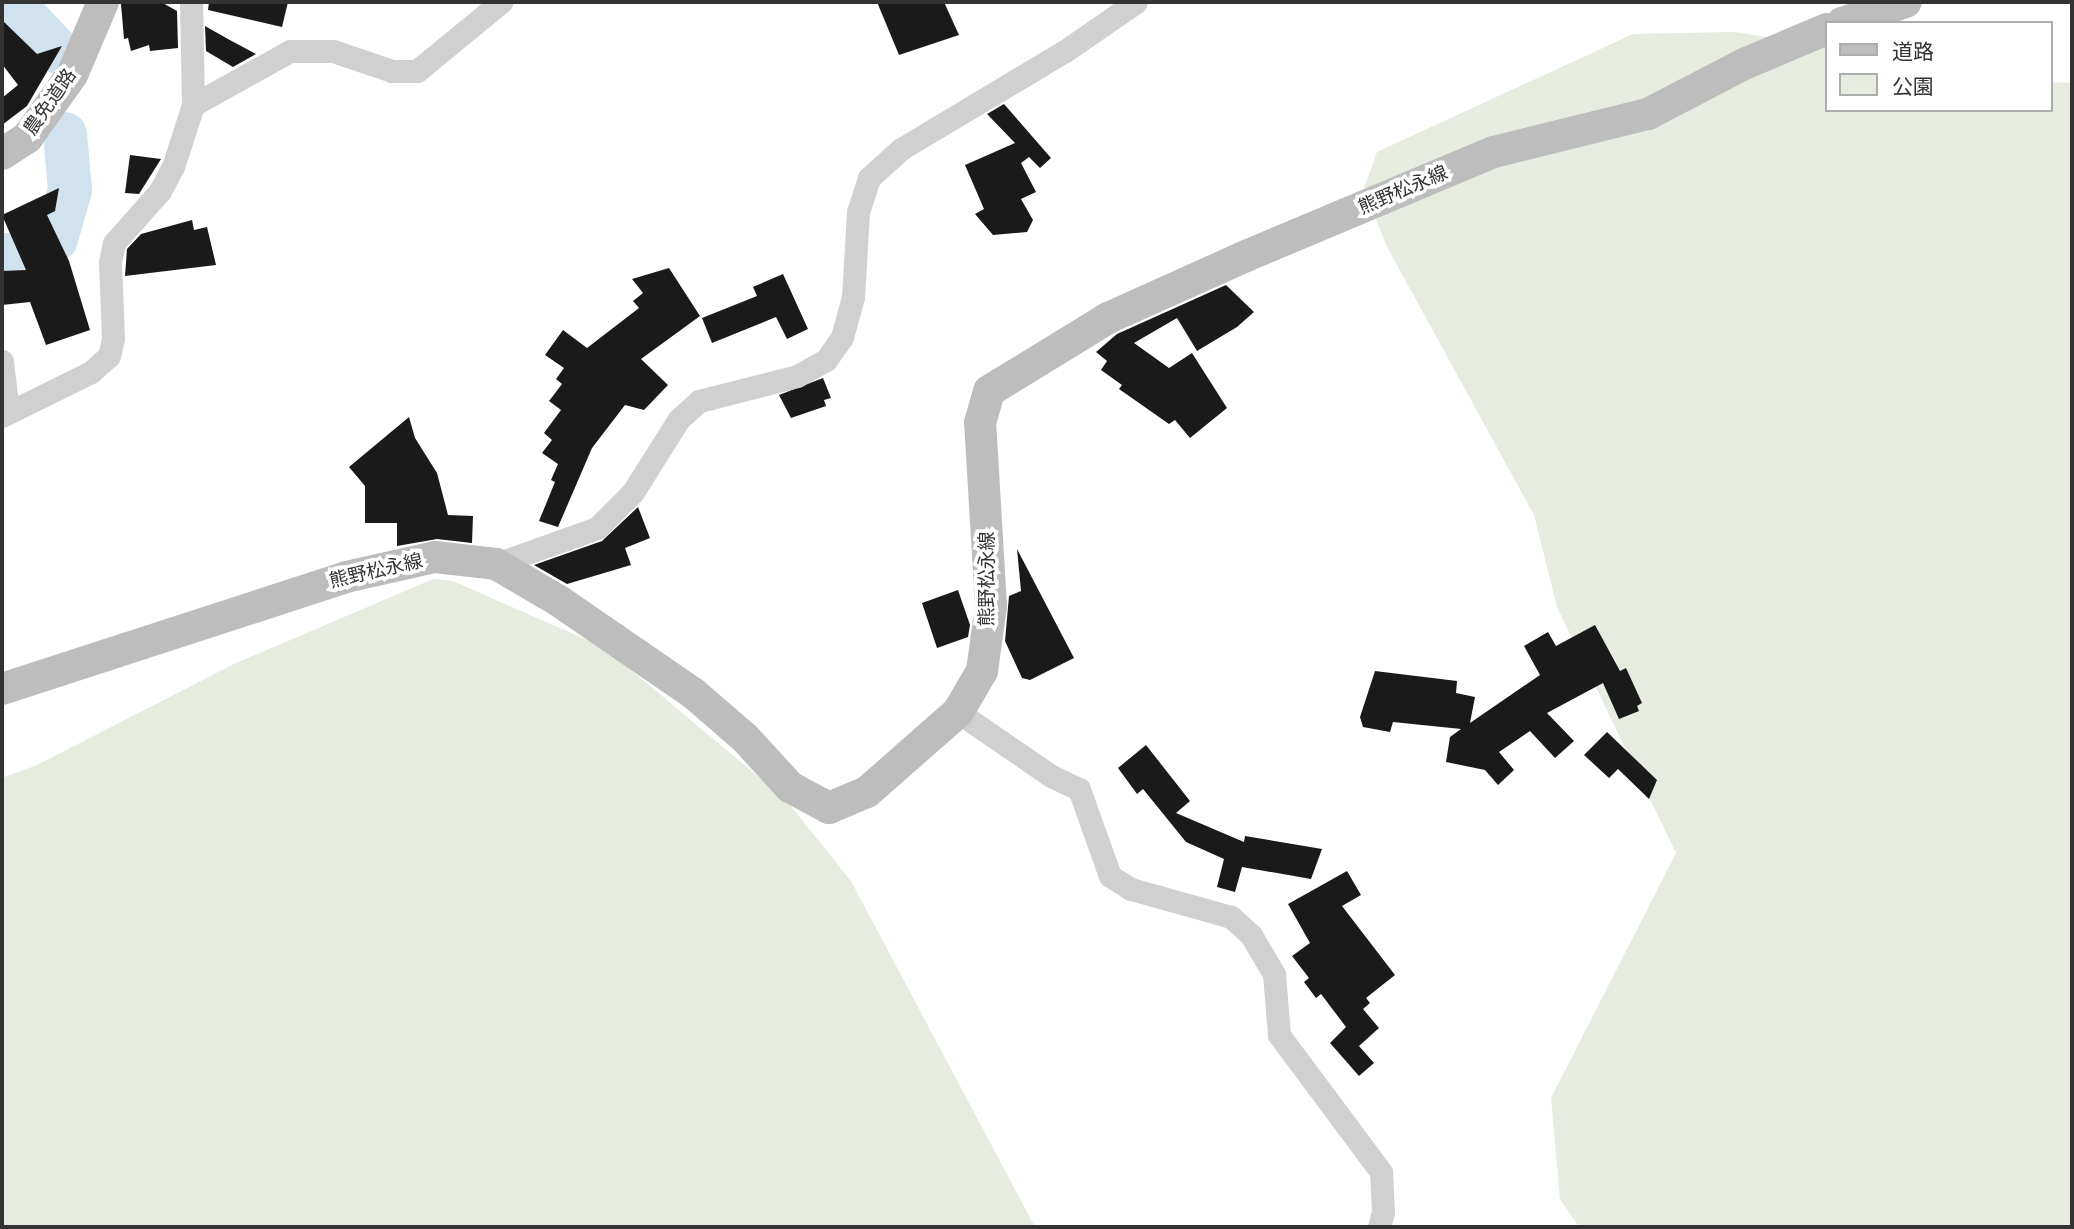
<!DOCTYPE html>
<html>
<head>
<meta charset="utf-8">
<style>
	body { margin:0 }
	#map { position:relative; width:2074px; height:1229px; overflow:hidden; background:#fff; font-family:"Space Grotesk","Noto Sans JP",sans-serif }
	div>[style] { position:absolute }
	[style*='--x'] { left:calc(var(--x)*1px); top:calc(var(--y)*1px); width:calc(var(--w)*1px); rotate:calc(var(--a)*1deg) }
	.green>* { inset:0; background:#e6ecdf }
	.river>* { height:44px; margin:-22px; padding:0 22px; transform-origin:22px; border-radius:22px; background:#cfe2ee }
	.building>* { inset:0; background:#1a1a1a }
	.street>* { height:23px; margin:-11.5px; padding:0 11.5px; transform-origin:11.5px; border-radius:11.5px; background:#d0d0d0 }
	.secondary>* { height:32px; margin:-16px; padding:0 16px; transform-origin:16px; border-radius:16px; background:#bdbdbd }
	span { translate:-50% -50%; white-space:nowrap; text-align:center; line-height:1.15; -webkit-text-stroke:7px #fff; paint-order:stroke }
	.street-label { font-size:19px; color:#333 }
	.frame { position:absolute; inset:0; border:4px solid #333; pointer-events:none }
	.legend { position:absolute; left:1825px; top:21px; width:228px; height:91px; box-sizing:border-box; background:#fff; border:2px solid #adadad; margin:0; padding:9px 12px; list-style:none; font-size:21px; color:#333 }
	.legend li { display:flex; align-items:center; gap:14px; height:35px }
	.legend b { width:35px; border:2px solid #adadad }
</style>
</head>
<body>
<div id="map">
	<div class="green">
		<i style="clip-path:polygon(1734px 32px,1827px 46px,1827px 110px,2051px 110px,2051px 82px,2072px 83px,2072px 1227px,1579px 1227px,1560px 1199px,1551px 1098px,1676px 853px,1557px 607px,1534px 515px,1386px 245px,1364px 188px,1377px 152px,1633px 34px)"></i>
		<i style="clip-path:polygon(433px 579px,453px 581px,605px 648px,786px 800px,851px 881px,1035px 1227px,2px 1227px,2px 778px,37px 765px,234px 664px)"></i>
	</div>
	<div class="river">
		<i style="--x:12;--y:2;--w:70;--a:46.7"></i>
		<i style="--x:2;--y:255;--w:25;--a:0"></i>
		<i style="--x:27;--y:255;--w:33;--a:-29"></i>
		<i style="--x:56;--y:239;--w:51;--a:-74.1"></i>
		<i style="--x:70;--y:190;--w:56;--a:-95.1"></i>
	</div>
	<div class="building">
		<i style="clip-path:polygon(161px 2px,177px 11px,178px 48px,150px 51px,149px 45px,131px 51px,128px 38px,124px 39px,121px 4px)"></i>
		<i style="clip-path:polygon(209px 2px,288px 2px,282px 27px,208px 10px)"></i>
		<i style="clip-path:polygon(877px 2px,944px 2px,959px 35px,899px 55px)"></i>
		<i style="clip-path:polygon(2px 20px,37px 54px,62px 46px,27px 106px,2px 125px,2px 98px,18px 85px,2px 64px)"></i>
		<i style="clip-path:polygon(205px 26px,228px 39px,256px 54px,233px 67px,206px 51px)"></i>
		<i style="clip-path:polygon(1004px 104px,1051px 158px,1040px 168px,1029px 157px,1021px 163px,1036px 192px,1021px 199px,1033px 220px,1027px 232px,993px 235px,975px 214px,984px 209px,965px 165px,1015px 143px,987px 114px)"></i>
		<i style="clip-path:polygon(130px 155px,161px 159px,139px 194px,125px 193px)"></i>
		<i style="clip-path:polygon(59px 188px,55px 211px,47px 215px,69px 261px,90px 330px,46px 345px,30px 302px,2px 305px,2px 271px,26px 270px,2px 215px)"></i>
		<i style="clip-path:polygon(192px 220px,194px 230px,207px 227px,216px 265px,125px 276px,127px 249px,141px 234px)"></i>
		<i style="clip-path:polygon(669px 268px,700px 316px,641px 359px,668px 385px,644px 410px,625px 405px,592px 448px,558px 527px,539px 521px,555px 482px,551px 480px,558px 464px,542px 453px,552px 440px,544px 433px,561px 410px,549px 401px,562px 384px,556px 379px,564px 368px,545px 355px,563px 330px,587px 348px,639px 308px,633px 301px,643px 293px,632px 279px)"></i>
		<i style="clip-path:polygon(783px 274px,808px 329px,787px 339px,776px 317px,712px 343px,702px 318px,757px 296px,753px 287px)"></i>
		<i style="clip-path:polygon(1226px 285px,1254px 312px,1237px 327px,1197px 351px,1177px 318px,1134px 343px,1169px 368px,1192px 353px,1227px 408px,1190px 438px,1175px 420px,1169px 424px,1119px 389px,1122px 385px,1101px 370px,1107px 361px,1096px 352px,1117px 334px)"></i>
		<i style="clip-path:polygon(823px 378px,831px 398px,824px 400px,826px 406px,791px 418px,779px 395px)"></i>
		<i style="clip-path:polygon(409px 417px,415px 438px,437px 473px,448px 515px,473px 516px,472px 543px,437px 539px,397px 546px,397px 523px,365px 523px,365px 486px,349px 467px)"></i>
		<i style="clip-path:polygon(638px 507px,650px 538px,625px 548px,631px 565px,567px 584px,534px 565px,602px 541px)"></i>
		<i style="clip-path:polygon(1017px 549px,1074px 658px,1030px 680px,1022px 678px,1005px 641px,1009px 596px,1021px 591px)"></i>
		<i style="clip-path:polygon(958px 590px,970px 625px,968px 637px,937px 648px,922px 603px)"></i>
		<i style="clip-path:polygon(1595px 625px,1620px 671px,1626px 668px,1642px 703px,1637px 706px,1639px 711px,1619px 719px,1603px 683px,1547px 713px,1574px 741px,1555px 758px,1530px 731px,1499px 752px,1514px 770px,1498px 785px,1485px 770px,1446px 762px,1450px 737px,1461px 729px,1393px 722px,1390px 732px,1363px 727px,1360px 717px,1375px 671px,1457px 681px,1456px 693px,1475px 697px,1470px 723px,1540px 675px,1524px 646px,1548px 632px,1556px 646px)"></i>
		<i style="clip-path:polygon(1607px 732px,1657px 780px,1649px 799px,1618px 769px,1609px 778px,1584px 755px)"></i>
		<i style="clip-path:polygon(1146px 745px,1190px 801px,1176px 813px,1244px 842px,1245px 836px,1322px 849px,1311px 879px,1242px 867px,1235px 892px,1217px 887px,1224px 859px,1186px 842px,1143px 789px,1137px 794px,1118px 768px)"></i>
		<i style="clip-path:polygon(1347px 871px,1361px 895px,1342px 906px,1395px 975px,1366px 998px,1370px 1003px,1363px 1009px,1379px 1028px,1359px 1046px,1374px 1063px,1359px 1076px,1330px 1043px,1346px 1027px,1321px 994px,1316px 998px,1304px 982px,1309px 978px,1292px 956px,1310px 943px,1288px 904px)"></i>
	</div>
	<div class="street">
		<i style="--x:193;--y:105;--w:111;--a:-29.1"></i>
		<i style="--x:290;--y:51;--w:43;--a:0"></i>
		<i style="--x:333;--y:51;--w:62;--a:18.7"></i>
		<i style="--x:392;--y:71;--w:25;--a:0"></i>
		<i style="--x:417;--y:71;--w:109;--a:-39.4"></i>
		<i style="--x:2;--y:361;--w:51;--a:83.3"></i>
		<i style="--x:2;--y:416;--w:99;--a:-26.3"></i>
		<i style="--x:91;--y:372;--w:24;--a:-42"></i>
		<i style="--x:109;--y:356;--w:18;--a:-77"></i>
		<i style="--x:113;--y:338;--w:76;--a:-92.3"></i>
		<i style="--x:110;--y:262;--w:19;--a:-78"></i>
		<i style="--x:114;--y:243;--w:69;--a:-48.5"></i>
		<i style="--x:160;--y:191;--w:27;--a:-62"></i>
		<i style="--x:173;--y:167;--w:65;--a:-72.1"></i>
		<i style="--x:193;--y:105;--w:103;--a:-91.1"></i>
		<i style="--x:496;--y:564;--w:107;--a:-19.6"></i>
		<i style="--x:597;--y:528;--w:51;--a:-45"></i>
		<i style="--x:633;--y:492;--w:86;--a:-57.8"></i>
		<i style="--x:679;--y:419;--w:27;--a:-42"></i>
		<i style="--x:699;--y:401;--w:101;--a:-14.3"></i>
		<i style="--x:797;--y:376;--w:33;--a:-29"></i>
		<i style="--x:826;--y:360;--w:28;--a:-55"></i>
		<i style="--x:842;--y:337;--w:41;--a:-74.6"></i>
		<i style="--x:853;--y:297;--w:85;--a:-86.6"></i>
		<i style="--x:858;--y:212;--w:36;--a:-72"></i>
		<i style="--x:869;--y:178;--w:43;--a:-42.2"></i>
		<i style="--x:901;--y:149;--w:191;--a:-30.9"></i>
		<i style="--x:1065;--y:51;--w:86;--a:-34.6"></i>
		<i style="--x:958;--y:712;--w:113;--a:34.5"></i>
		<i style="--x:1051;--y:776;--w:31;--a:25"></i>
		<i style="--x:1079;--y:789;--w:92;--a:70.4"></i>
		<i style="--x:1110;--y:876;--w:25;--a:32"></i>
		<i style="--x:1131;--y:889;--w:104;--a:15.6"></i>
		<i style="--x:1231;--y:917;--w:27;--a:42"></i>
		<i style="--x:1251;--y:935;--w:45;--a:59.5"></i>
		<i style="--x:1274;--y:974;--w:61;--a:85.3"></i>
		<i style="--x:1279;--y:1035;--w:171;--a:53.3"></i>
		<i style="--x:1381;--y:1172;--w:40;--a:87.1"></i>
		<i style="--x:1383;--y:1212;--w:16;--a:105"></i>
	</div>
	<div class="secondary">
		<i style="--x:1842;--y:23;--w:67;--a:-18.2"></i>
		<i style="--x:2;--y:154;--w:30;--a:-33"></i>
		<i style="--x:27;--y:138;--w:77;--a:-54.5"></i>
		<i style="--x:72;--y:75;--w:79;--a:-67"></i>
		<i style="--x:2;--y:689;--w:362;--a:-18"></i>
		<i style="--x:346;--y:577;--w:91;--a:-12.7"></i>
		<i style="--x:435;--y:557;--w:61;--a:6.5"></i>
		<i style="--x:496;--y:564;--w:73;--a:30.4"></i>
		<i style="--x:559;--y:601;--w:163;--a:34.5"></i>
		<i style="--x:693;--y:693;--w:69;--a:40.9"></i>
		<i style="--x:745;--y:738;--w:67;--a:47.4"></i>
		<i style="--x:790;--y:787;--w:44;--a:28.3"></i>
		<i style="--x:829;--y:808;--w:41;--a:-22.8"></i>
		<i style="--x:867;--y:792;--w:121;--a:-41.3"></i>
		<i style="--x:958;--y:712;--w:48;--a:-59.7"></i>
		<i style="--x:982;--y:671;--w:66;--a:-82.1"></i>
		<i style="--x:991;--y:606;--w:183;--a:-93.4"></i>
		<i style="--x:980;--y:423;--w:33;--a:-74"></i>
		<i style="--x:989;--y:391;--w:140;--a:-31.5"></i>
		<i style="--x:1108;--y:318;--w:151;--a:-24.2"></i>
		<i style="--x:1246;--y:256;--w:269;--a:-22.8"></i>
		<i style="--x:1494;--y:152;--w:159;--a:-13.9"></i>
		<i style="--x:1648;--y:114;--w:108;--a:-27.5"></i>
		<i style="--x:1744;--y:64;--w:90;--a:-22.9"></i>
	</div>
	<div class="street-label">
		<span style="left:50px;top:102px;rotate:-55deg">農免道路</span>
		<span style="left:1403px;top:190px;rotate:-23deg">熊野松永線</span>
		<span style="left:376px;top:571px;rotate:-13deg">熊野松永線</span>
		<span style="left:987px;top:579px;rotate:-90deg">熊野松永線</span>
	</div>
	<div class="frame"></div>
	<ul class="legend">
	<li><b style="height:9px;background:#bdbdbd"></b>道路</li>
	<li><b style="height:19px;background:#e6ecdf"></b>公園</li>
	</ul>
</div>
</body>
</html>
